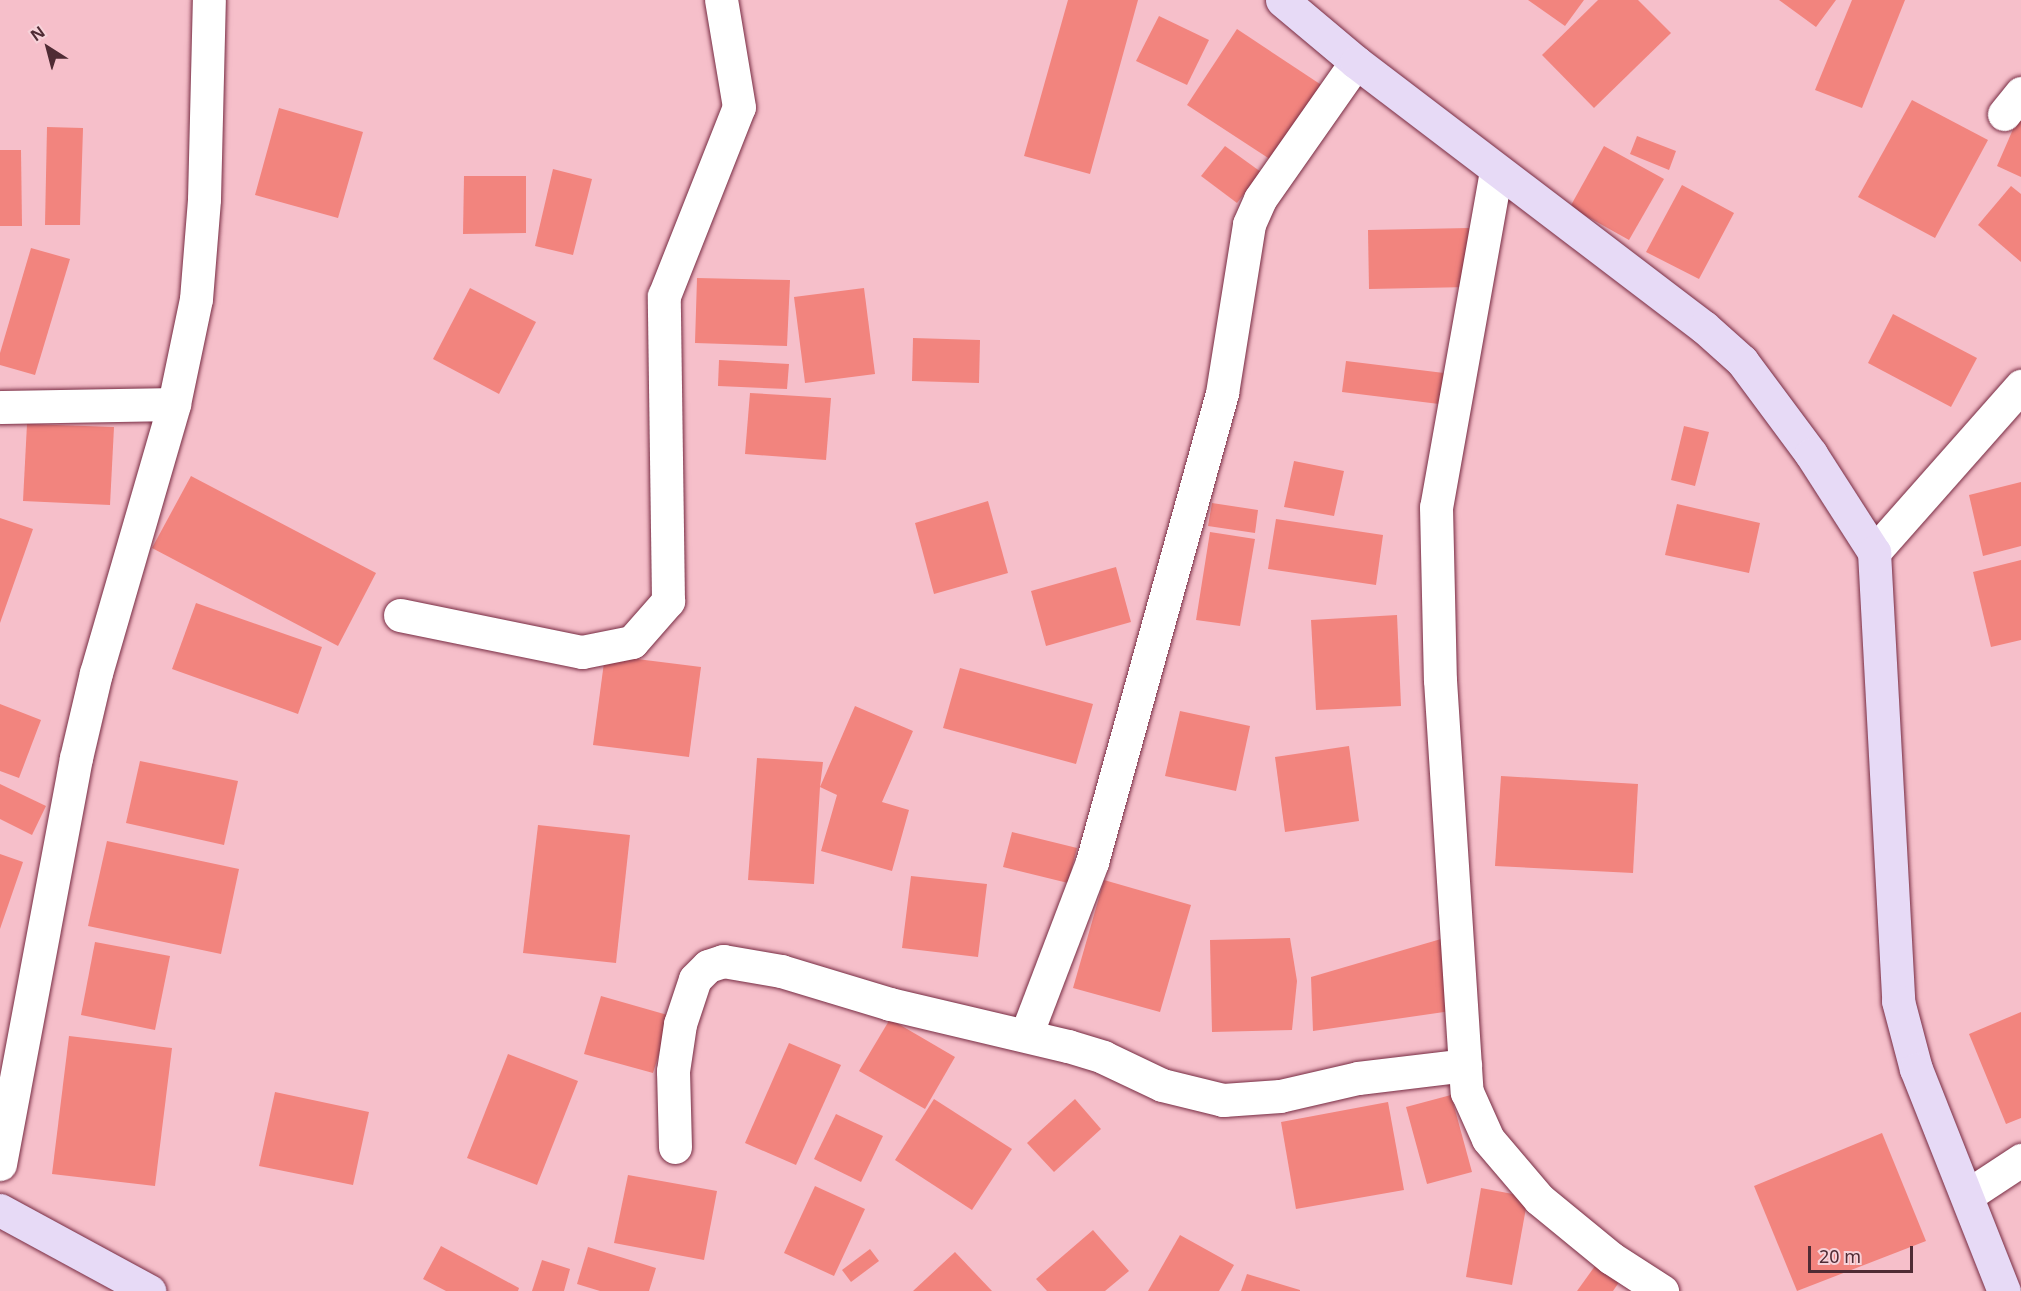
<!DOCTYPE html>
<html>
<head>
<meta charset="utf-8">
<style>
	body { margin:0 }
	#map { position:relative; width:2021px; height:1291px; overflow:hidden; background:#f6bfca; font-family:"Noto Sans",sans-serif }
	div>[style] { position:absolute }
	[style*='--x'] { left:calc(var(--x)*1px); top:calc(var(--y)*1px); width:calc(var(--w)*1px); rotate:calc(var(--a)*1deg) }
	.building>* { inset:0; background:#f2847e }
	.roads { filter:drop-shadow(0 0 2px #772c43) drop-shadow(0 0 2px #772c43) }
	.minor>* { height:33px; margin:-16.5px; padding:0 16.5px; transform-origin:16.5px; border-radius:16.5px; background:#fff }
	.secondary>* { height:33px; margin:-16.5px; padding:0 16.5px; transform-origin:16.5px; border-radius:16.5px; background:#e7daf6 }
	span { translate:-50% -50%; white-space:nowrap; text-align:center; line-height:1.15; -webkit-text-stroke:6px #f7d2d9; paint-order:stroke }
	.north { position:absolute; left:18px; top:18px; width:60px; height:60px; -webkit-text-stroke:4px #f7d2d9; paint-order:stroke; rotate:324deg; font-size:16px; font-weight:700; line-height:24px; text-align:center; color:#4f2b34 }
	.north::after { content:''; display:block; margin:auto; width:21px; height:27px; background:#4f2b34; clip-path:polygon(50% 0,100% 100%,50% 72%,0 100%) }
	.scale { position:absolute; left:1808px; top:1246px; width:105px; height:27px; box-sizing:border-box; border:3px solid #4f2b34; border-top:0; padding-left:8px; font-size:18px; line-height:21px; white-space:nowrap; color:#4f2b34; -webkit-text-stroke:4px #f7d2d9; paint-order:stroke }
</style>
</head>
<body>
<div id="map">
	<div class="building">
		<i style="clip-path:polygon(1068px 0,1138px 0,1090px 174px,1024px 156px)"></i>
		<i style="clip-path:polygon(1528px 0,1584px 0,1565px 26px)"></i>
		<i style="clip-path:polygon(1598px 0,1638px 0,1671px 33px,1594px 108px,1542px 55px)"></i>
		<i style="clip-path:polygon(1779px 0,1836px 0,1816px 27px)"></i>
		<i style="clip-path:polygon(1852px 0,1905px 0,1862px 108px,1815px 90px)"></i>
		<i style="clip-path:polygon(1159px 16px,1209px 40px,1187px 85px,1136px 61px)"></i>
		<i style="clip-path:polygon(1237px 29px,1326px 88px,1276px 163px,1187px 105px)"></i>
		<i style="clip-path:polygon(1912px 100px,1988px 140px,1935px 238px,1858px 197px)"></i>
		<i style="clip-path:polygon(279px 108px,363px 132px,338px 218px,255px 195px)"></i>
		<i style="clip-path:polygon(2021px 111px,2021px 177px,1997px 166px)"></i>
		<i style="clip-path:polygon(47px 127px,83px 128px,80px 225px,45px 225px)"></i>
		<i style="clip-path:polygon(1637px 136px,1676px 151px,1669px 170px,1630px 154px)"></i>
		<i style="clip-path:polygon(1225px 146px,1261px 172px,1237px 203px,1201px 176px)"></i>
		<i style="clip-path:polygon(1604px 146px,1664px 179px,1629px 240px,1570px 207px)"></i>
		<i style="clip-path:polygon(0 150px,21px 150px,22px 226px,0 226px)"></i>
		<i style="clip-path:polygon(553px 169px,592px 179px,573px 255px,535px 246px)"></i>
		<i style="clip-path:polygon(464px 176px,526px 176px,526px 233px,463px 234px)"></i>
		<i style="clip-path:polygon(1682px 185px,1734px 213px,1699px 279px,1646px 252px)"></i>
		<i style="clip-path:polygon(2011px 186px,2021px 194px,2021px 262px,1978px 225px)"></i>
		<i style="clip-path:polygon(1469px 228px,1470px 287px,1369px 289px,1368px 230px)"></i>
		<i style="clip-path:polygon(31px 248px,70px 259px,35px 375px,0 365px,0 353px)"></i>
		<i style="clip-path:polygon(697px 278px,790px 280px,787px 346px,695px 343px)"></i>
		<i style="clip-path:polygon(470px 288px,536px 322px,499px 394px,433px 359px)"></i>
		<i style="clip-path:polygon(864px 288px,875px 374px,805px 383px,794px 297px)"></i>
		<i style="clip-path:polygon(1893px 314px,1977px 358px,1951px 407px,1868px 363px)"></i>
		<i style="clip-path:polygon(913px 338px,980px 340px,979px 383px,912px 381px)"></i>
		<i style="clip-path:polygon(719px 360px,789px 364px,787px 389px,718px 386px)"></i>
		<i style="clip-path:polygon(1346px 361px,1444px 373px,1439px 404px,1342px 392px)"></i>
		<i style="clip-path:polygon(750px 393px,831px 398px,826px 460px,745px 454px)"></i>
		<i style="clip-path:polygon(27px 424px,114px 427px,110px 505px,23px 501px)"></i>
		<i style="clip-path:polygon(1684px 426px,1709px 432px,1695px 486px,1671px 480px)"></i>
		<i style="clip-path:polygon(1294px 461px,1344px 471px,1334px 516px,1284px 507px)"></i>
		<i style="clip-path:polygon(191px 476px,376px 573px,338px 646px,152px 548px)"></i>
		<i style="clip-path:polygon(2021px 482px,2021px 546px,1983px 556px,1969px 495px)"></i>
		<i style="clip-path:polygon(988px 501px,1008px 573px,934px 594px,915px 523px)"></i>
		<i style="clip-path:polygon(1212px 503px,1258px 510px,1255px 533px,1208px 526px)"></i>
		<i style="clip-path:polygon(1677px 504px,1760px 523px,1749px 573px,1665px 555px)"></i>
		<i style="clip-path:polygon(0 518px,33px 529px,0 623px)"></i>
		<i style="clip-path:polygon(1276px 519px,1383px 535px,1376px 585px,1268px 569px)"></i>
		<i style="clip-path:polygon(1210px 532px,1255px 539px,1240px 626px,1196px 620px)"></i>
		<i style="clip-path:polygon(2021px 560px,2021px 640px,1991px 647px,1973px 572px)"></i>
		<i style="clip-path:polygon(1116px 567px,1131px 622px,1046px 646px,1031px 591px)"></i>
		<i style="clip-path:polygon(196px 603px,322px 647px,298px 714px,172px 669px)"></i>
		<i style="clip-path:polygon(1397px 615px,1401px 706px,1316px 710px,1311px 620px)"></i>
		<i style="clip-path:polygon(605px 655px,701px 667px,689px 757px,593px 745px)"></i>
		<i style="clip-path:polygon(960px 668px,1093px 704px,1076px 764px,943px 728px)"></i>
		<i style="clip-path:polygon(0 704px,41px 720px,19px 778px,0 771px)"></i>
		<i style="clip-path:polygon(855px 706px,913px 731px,882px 802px,909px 810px,892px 871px,821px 851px,837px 795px,820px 787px,814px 884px,748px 880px,757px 758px,823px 762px,820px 787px)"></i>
		<i style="clip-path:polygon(1180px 711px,1250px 726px,1236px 791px,1165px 776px)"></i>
		<i style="clip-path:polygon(1349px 746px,1359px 821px,1285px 832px,1275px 757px)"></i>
		<i style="clip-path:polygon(140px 761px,238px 781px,224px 845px,126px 823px)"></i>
		<i style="clip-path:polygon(1501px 776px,1638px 784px,1633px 873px,1495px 866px)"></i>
		<i style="clip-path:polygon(0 784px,46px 806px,32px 835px,0 819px)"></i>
		<i style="clip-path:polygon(538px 825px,630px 835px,616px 963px,523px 953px)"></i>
		<i style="clip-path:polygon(1012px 832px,1077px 848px,1068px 883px,1003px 867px)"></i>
		<i style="clip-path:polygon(107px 841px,239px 869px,221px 954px,88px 926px)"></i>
		<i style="clip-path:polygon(0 854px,23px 862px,0 929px)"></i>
		<i style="clip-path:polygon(911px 876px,987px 884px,978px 957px,902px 948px)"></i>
		<i style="clip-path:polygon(1104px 880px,1191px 905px,1160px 1012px,1073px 988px)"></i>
		<i style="clip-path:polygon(1290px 938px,1297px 981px,1292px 1030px,1212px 1032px,1210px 940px)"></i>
		<i style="clip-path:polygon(1441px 939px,1451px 1011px,1313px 1031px,1311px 977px)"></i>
		<i style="clip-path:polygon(95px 942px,170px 956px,155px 1030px,81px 1015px)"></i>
		<i style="clip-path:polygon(601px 996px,671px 1016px,653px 1073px,584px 1054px)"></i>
		<i style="clip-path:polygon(2021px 1012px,2021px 1118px,2006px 1124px,1969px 1034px)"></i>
		<i style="clip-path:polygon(890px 1019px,955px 1057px,925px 1109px,859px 1071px)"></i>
		<i style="clip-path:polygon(69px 1036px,172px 1048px,155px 1186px,52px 1174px)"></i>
		<i style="clip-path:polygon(789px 1043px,841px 1065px,796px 1165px,745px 1143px)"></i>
		<i style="clip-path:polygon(508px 1054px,578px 1081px,537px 1185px,467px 1158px)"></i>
		<i style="clip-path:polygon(275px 1092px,369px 1112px,353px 1185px,259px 1166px)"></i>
		<i style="clip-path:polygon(1451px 1095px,1472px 1172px,1427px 1184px,1406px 1107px)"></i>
		<i style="clip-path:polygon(934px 1099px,1012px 1149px,972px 1210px,895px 1160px)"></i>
		<i style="clip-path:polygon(1075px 1099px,1101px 1129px,1054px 1172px,1027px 1143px)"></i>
		<i style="clip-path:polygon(1388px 1102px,1404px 1190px,1296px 1209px,1281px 1122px)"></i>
		<i style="clip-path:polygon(836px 1114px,883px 1136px,861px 1182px,814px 1159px)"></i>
		<i style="clip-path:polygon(1882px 1133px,1926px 1241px,1797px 1291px,1754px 1186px)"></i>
		<i style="clip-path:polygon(628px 1175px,717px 1191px,704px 1260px,614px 1243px)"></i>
		<i style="clip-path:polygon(815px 1186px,865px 1209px,834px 1276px,784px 1253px)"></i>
		<i style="clip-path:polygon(1481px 1188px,1528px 1197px,1512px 1285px,1466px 1277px)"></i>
		<i style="clip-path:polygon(1093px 1230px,1129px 1271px,1105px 1291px,1047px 1291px,1036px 1279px)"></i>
		<i style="clip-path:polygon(1180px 1235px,1234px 1265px,1219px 1291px,1148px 1291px)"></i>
		<i style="clip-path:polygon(441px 1246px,519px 1288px,518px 1291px,446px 1291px,423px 1279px)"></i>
		<i style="clip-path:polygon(588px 1247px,656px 1268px,649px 1291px,600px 1291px,577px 1284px)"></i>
		<i style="clip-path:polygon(870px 1249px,879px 1261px,851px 1282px,842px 1270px)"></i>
		<i style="clip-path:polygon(955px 1252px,992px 1291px,913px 1291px)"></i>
		<i style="clip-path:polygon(1600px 1259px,1624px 1275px,1613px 1291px,1577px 1291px)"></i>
		<i style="clip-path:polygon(542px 1260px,570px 1269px,564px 1291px,532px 1291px)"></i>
		<i style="clip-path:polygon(1247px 1274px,1300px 1290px,1300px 1291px,1241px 1291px)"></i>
	</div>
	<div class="roads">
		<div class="minor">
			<i style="--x:2004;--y:114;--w:27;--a:-51"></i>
			<i style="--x:1496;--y:171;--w:341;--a:100.1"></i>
			<i style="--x:1436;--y:507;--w:173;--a:88.7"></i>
			<i style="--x:1440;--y:680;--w:413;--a:86.3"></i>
			<i style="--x:1467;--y:1092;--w:51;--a:65.9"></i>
			<i style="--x:1488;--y:1139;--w:79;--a:49.6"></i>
			<i style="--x:1539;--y:1199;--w:93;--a:39.3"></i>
			<i style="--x:1611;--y:1258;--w:61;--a:32.9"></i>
			<i style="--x:0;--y:407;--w:174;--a:-1"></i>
			<i style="--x:1874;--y:552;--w:222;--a:-48.5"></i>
			<i style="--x:400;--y:615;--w:186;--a:11.5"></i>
			<i style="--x:582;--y:652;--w:51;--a:-11.3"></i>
			<i style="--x:632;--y:642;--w:55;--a:-48.7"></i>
			<i style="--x:668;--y:601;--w:305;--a:-90.8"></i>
			<i style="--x:664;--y:296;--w:203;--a:-68.4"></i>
			<i style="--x:739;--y:107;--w:109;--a:-99.5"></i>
			<i style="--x:1026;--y:1035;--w:185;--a:-69.1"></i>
			<i style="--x:1092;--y:862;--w:487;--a:-74.5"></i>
			<i style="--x:1222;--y:393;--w:171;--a:-80.9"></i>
			<i style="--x:1249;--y:224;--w:27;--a:-66"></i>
			<i style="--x:1260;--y:199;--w:167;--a:-55"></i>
			<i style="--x:675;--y:1147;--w:76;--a:-91.5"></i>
			<i style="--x:673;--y:1071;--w:48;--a:-81.5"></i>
			<i style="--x:680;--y:1024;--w:47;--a:-71.6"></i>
			<i style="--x:695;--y:979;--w:18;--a:-45"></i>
			<i style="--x:708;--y:966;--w:16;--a:-18"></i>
			<i style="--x:723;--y:961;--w:59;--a:9.8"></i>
			<i style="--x:781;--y:971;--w:114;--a:16.8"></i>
			<i style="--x:890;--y:1004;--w:183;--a:13.3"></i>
			<i style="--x:1068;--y:1046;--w:37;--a:17"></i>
			<i style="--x:1103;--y:1057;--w:65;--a:25.4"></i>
			<i style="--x:1162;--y:1085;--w:63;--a:13.8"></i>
			<i style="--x:1223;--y:1100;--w:57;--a:-4"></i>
			<i style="--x:1280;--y:1096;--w:80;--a:-13"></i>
			<i style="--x:1358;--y:1078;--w:108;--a:-6.9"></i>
			<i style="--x:0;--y:1164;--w:413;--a:-79.4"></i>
			<i style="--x:76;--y:758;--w:87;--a:-76.8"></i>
			<i style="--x:96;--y:673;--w:280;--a:-73.8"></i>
			<i style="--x:174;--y:404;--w:107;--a:-78.2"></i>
			<i style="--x:196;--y:299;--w:100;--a:-85.4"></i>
			<i style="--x:204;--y:199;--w:199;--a:-88.6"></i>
			<i style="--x:1968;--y:1195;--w:64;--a:-33.4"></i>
		</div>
		<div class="secondary">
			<i style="--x:1282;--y:0;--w:97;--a:40"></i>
			<i style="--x:1356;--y:62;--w:437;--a:37.3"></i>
			<i style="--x:1704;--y:327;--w:51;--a:41.8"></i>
			<i style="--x:1742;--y:361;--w:116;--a:53.4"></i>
			<i style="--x:1811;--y:454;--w:117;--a:57.3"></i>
			<i style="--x:1874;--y:552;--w:450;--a:86.9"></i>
			<i style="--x:1898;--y:1001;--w:70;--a:75.2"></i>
			<i style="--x:1916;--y:1069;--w:239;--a:68.4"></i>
			<i style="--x:0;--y:1210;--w:170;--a:28.5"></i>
		</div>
	</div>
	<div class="north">N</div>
	<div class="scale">20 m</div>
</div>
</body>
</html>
